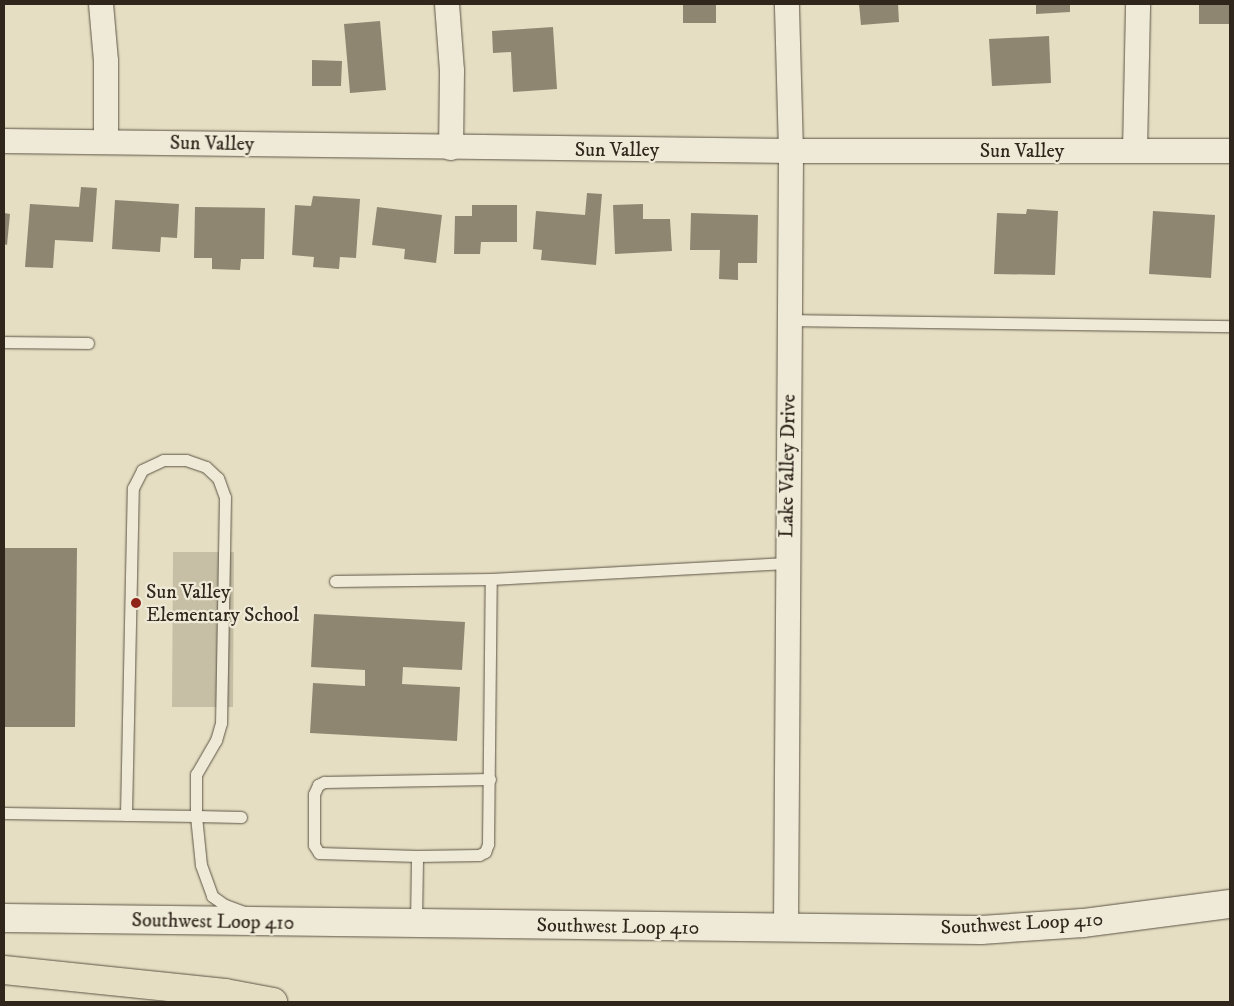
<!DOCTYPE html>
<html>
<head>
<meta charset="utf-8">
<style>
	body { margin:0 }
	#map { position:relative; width:1234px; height:1006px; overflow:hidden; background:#e5dec2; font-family:"IM FELL DW Pica",serif }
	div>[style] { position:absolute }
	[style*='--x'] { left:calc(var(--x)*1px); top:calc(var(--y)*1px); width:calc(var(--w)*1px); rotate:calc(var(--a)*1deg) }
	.green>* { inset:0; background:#c6bfa6 }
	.building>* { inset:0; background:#8f8672 }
	.roads { filter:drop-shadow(0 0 1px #5e5446) drop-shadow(0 0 1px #5e5446) }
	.lane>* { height:11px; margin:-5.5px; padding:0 5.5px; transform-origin:5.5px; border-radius:5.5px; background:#eeead7 }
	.street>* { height:24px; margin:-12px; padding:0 12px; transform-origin:12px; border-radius:12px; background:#eeead7 }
	.secondary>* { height:28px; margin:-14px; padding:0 14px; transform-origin:14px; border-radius:14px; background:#eeead7 }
	.highway>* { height:28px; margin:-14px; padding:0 14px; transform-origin:14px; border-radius:14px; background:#e5dec2 }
	.dots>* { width:14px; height:14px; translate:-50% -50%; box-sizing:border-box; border:2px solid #eeead7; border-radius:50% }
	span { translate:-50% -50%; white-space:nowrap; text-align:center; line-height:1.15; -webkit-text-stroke:4.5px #eeead7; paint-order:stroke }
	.street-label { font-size:20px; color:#31261c }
	.poi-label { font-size:20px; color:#31261c }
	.left { translate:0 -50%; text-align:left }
	.frame { position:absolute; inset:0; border:5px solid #31261c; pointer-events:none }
</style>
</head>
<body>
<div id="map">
	<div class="green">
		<i style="clip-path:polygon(173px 552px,234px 552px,233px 707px,172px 707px)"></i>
	</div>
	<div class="building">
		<i style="clip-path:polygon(683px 4px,716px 4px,716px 23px,683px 23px)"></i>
		<i style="clip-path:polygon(859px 4px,898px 4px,899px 22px,861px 25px)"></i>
		<i style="clip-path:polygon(1036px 4px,1070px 4px,1070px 12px,1036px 14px)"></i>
		<i style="clip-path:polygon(1199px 4px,1230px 4px,1230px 24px,1199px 24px)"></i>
		<i style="clip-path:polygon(380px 21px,386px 90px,350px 93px,344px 24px)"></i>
		<i style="clip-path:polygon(553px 27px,557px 89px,513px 92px,511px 52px,493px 53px,492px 31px)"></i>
		<i style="clip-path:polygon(1049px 36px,1051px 83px,992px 86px,989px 39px)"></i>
		<i style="clip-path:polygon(312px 60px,342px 61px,341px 86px,312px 86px)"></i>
		<i style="clip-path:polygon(81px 187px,97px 188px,93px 242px,55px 240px,53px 268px,25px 267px,30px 204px,79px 207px)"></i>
		<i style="clip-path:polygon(587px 193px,602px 194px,596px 265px,541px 260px,542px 250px,533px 249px,536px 211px,585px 215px)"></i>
		<i style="clip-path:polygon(313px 196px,360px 199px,356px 258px,340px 257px,339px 269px,313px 267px,314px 257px,292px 255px,295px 205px,311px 206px)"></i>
		<i style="clip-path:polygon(115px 200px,179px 204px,177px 238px,161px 237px,160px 252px,112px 249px)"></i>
		<i style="clip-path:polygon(643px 204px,643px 219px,670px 219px,672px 251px,615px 254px,613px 205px)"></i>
		<i style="clip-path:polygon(472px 205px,517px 205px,517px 242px,481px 242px,480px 254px,454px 254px,455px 216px,472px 216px)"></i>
		<i style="clip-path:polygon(195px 207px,265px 208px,264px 259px,241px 259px,240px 270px,212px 269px,212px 258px,194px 258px)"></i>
		<i style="clip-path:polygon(377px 207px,442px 215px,436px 263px,404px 259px,405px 249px,372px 245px)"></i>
		<i style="clip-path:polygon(1027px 209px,1058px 211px,1055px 275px,994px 274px,997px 213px,1026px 214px)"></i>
		<i style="clip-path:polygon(1153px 211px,1215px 215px,1211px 278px,1149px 274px)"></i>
		<i style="clip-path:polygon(4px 213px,10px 214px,7px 245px,4px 244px)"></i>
		<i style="clip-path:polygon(691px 213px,758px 215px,757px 263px,738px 263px,738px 280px,719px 279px,720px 250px,690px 250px)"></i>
		<i style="clip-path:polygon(4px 548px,77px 548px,75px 727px,4px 727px)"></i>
		<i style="clip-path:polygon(314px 614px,465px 622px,462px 670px,403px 667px,402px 684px,460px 687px,457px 741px,310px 733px,313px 683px,365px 686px,365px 670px,311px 667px)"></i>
	</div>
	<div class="roads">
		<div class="lane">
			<i style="--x:789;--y:320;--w:441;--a:0.8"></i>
			<i style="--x:4;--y:342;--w:84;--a:0.7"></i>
			<i style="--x:335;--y:581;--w:156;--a:-0.7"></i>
			<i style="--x:491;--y:579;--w:296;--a:-3.1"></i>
			<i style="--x:4;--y:813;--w:192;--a:0.9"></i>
			<i style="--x:196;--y:816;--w:49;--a:84.2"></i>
			<i style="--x:201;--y:865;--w:33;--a:70"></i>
			<i style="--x:212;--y:896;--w:16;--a:35"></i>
			<i style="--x:225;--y:905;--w:20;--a:20"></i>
			<i style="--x:126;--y:815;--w:327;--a:-88.8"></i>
			<i style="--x:133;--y:488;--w:20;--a:-63"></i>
			<i style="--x:142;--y:470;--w:23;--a:-25"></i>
			<i style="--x:163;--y:460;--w:23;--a:0"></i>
			<i style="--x:186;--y:460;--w:21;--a:19"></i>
			<i style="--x:206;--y:467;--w:16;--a:43"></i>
			<i style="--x:218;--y:478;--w:20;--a:70"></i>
			<i style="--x:225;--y:497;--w:226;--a:91"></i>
			<i style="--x:221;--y:723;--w:18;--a:106"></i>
			<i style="--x:216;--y:740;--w:39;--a:120"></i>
			<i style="--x:196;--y:774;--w:42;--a:90"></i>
			<i style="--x:196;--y:816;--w:45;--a:1.3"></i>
			<i style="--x:417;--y:856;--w:98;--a:-178.2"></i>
			<i style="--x:319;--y:853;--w:9;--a:-122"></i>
			<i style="--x:314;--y:845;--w:51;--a:-90"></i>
			<i style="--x:314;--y:794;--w:10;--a:-66"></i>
			<i style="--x:318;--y:785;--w:7;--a:-27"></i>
			<i style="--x:324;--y:782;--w:166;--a:-1"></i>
			<i style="--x:416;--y:923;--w:67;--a:-89.1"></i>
			<i style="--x:417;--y:856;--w:62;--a:-0.9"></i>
			<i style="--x:479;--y:855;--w:7;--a:-27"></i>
			<i style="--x:485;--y:852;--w:9;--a:-69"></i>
			<i style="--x:488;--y:844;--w:265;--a:-89.4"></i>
		</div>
		<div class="street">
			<i style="--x:101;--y:4;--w:57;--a:85"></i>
			<i style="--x:106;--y:61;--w:81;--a:90"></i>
			<i style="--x:447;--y:4;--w:67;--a:85.7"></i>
			<i style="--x:452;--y:71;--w:77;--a:90.7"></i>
			<i style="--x:4;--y:141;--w:787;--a:0.73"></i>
			<i style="--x:791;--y:151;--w:439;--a:0"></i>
			<i style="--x:1135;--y:151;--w:147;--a:-88.8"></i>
			<i style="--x:786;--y:928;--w:777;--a:-89.63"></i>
			<i style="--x:791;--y:151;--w:147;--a:-91.6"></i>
		</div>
		<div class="secondary">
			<i style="--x:4;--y:918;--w:977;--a:0.7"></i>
			<i style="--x:981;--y:930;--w:102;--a:-3.9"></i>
			<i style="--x:1083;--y:923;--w:148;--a:-7.4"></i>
		</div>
		<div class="highway">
			<i style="--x:4;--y:970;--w:222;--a:5.9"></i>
			<i style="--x:225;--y:993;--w:49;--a:10.6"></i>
		</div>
	</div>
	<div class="dots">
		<i style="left:136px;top:603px;background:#8f2418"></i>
	</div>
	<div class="street-label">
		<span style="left:212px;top:144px;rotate:1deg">Sun Valley</span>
		<span style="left:617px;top:150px">Sun Valley</span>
		<span style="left:1022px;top:151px">Sun Valley</span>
		<span style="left:788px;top:466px;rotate:-89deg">Lake Valley Drive</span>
		<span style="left:213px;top:922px;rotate:1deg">Southwest Loop 410</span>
		<span style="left:1022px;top:924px;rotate:-3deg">Southwest Loop 410</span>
		<span style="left:618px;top:927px;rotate:1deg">Southwest Loop 410</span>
	</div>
	<div class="poi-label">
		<span class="left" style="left:146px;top:604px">Sun Valley<br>Elementary School</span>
	</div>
	<div class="frame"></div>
</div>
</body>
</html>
